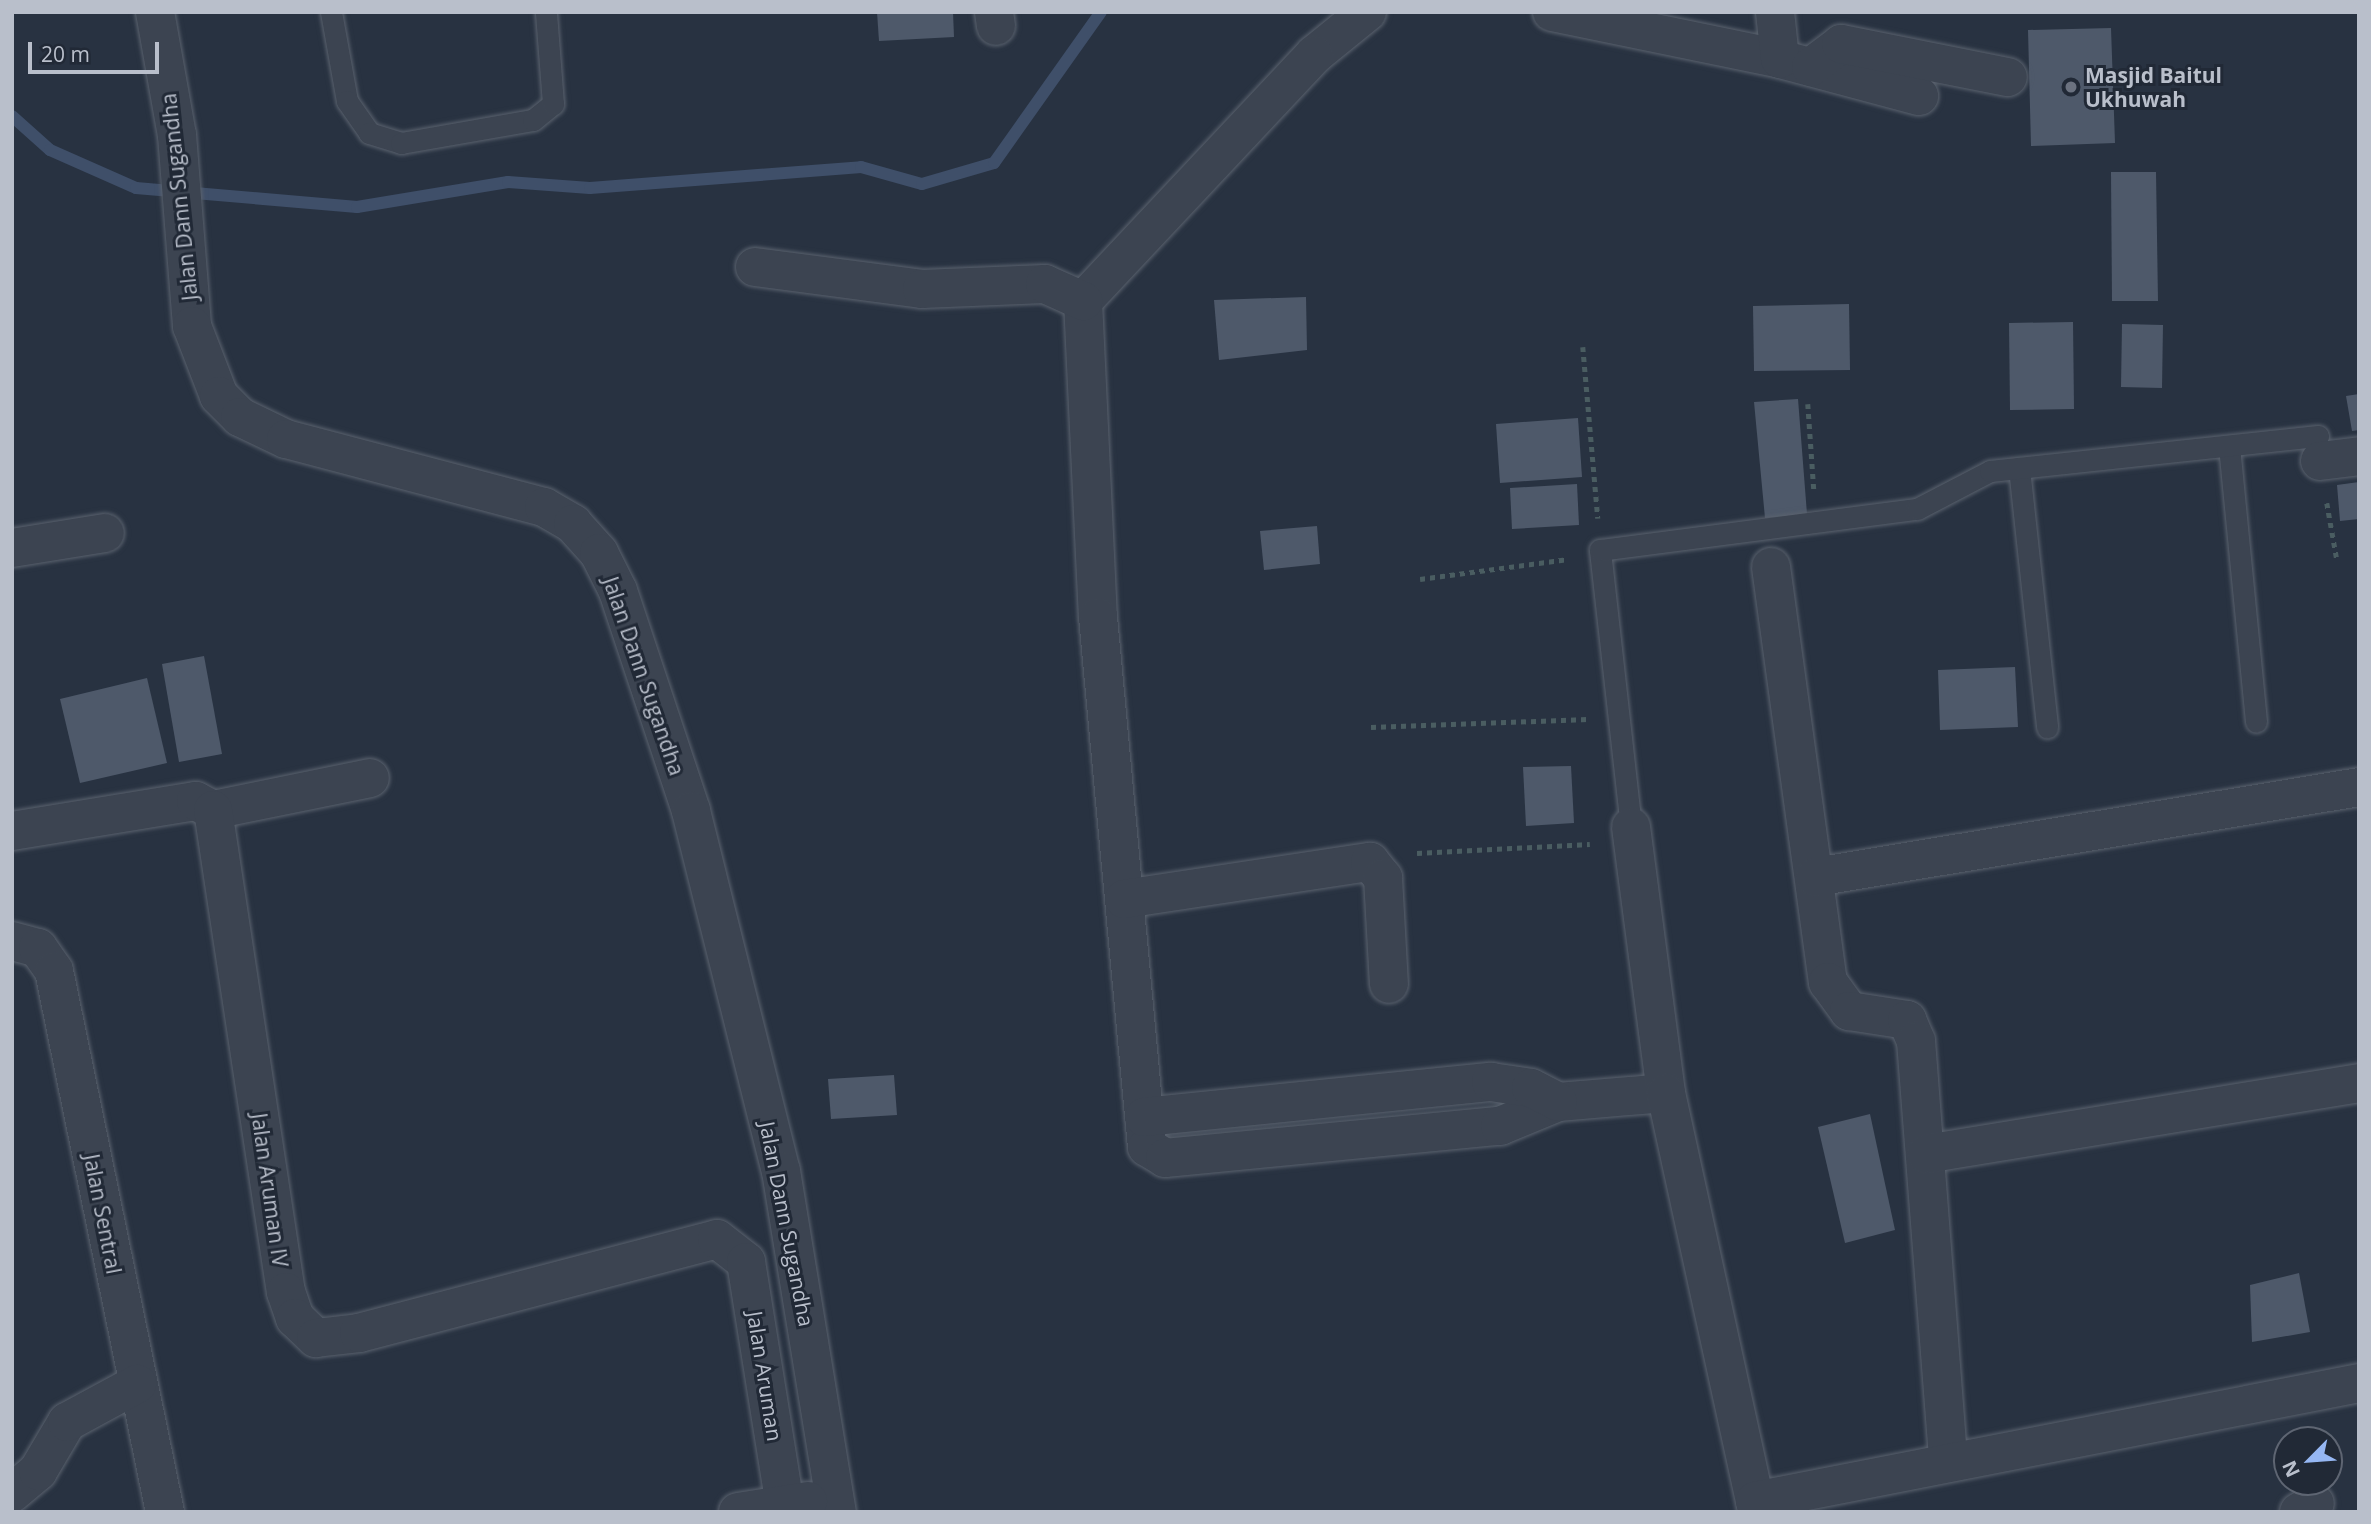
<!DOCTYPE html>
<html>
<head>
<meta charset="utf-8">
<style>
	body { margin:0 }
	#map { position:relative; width:2371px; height:1524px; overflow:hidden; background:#283241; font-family:"Open Sans",sans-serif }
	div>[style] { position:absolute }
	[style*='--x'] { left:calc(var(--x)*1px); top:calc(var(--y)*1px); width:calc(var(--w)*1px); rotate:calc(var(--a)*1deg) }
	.stream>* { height:12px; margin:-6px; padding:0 6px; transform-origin:6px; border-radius:6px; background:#3f4f69 }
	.building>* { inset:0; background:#4e596a }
	.path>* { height:4.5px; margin-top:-2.25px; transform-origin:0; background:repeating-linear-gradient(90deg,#4a5d61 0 5px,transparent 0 10px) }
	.roads { filter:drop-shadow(0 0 2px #5a626e) drop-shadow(0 0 2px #5a626e) }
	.lane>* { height:21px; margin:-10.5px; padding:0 10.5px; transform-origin:10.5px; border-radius:10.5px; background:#3c4451 }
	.street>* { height:38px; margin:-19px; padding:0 19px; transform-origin:19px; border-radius:19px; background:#3c4451 }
	.dots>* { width:19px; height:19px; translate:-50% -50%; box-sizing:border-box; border:4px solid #212936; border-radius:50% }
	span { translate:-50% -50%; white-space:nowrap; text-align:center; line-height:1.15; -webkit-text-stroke:6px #212936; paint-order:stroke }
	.poi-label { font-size:21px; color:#b9bfcb; font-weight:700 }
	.left { translate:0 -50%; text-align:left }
	.street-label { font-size:21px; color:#b9bfcb }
	.frame { position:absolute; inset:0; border:14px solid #b9bfcb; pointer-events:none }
	.north { position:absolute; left:2273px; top:1426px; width:70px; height:70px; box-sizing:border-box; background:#212936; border:2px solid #5e6572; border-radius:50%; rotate:245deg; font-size:19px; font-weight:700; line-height:28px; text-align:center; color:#b9bfcb }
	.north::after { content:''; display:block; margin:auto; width:24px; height:32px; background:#96b7f3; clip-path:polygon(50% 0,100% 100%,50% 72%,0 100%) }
	.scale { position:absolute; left:28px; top:42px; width:131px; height:32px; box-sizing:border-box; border:4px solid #b9bfcb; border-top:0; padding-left:9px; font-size:21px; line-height:24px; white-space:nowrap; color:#b9bfcb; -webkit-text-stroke:5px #212936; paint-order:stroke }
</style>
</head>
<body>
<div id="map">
	<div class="stream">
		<i style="--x:12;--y:116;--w:51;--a:41.8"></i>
		<i style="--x:50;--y:150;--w:94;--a:23.8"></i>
		<i style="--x:136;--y:188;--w:222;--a:4.9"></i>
		<i style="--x:357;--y:207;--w:153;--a:-9.4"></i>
		<i style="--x:508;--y:182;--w:82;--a:4.2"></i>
		<i style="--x:590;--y:188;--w:272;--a:-4.4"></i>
		<i style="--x:861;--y:167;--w:63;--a:15.6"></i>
		<i style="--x:922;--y:184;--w:75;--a:-16.3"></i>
		<i style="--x:994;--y:163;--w:185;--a:-54.7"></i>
	</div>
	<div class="building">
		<i style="clip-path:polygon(877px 12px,953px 12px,954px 37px,879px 41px)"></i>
		<i style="clip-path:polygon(2111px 28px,2115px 143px,2031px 146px,2028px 30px)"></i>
		<i style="clip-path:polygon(2111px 172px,2156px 172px,2158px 301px,2112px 301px)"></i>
		<i style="clip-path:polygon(1306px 297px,1307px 350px,1219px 360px,1214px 300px)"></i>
		<i style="clip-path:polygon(1849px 304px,1850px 370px,1754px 371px,1753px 306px)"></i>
		<i style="clip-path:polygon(2073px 322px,2074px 409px,2010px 410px,2009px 323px)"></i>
		<i style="clip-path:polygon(2122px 324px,2163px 325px,2162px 388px,2121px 387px)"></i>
		<i style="clip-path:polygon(2359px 394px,2359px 430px,2352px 431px,2346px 396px)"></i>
		<i style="clip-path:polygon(1798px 399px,1807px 514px,1765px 518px,1754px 402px)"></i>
		<i style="clip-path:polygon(1578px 418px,1582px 477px,1500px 483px,1496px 424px)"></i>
		<i style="clip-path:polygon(2359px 482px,2359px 519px,2340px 521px,2337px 485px)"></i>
		<i style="clip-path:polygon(1577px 484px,1579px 525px,1512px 529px,1510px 488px)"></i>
		<i style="clip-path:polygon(1317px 526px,1320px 564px,1264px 570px,1260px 531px)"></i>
		<i style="clip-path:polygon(204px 656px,222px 754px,179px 762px,162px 664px)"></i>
		<i style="clip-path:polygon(2015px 667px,2018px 727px,1940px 730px,1938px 670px)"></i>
		<i style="clip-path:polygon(147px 678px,167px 763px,80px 783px,60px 699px)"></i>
		<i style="clip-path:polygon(1571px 766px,1574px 823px,1526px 826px,1523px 767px)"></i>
		<i style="clip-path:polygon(894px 1075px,897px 1115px,831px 1119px,828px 1079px)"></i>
		<i style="clip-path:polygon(1870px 1114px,1895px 1230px,1845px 1243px,1818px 1127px)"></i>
		<i style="clip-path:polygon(2299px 1273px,2310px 1332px,2252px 1342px,2250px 1285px)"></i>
	</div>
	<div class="path">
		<i style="--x:1583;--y:347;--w:172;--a:85"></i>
		<i style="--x:1808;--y:404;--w:85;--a:86"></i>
		<i style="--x:2327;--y:503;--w:58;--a:80"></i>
		<i style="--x:1420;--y:579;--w:148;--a:-7.7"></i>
		<i style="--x:1371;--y:727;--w:217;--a:-2.1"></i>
		<i style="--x:1417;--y:853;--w:173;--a:-3"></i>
	</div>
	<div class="roads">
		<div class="lane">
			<i style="--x:331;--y:12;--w:90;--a:79.8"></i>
			<i style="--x:347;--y:101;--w:39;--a:55"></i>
			<i style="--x:369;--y:133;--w:34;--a:17"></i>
			<i style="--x:401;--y:143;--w:134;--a:-9.9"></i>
			<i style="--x:533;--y:120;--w:26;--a:-39"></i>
			<i style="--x:553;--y:104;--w:92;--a:-94.4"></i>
			<i style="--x:2229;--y:446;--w:277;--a:84.4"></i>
			<i style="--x:2019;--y:468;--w:261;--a:83.8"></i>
			<i style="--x:1631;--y:827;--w:279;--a:-96.4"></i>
			<i style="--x:1600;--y:550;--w:320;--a:-7.4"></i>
			<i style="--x:1917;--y:509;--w:82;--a:-27.5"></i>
			<i style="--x:1990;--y:471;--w:330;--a:-6.1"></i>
		</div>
		<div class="street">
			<i style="--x:155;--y:12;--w:125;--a:79.9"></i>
			<i style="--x:177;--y:135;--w:192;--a:85.5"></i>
			<i style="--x:192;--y:326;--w:75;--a:68.9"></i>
			<i style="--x:219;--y:396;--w:30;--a:45"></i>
			<i style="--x:240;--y:417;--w:51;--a:25.6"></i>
			<i style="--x:286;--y:439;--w:267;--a:14.8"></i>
			<i style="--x:544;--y:507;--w:34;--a:30"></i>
			<i style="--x:573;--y:524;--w:39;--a:48"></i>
			<i style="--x:599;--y:553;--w:42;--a:63.4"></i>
			<i style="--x:618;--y:591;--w:232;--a:71.6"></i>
			<i style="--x:691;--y:811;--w:371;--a:76"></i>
			<i style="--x:781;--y:1171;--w:346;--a:80.7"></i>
			<i style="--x:994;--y:12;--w:14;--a:82"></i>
			<i style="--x:1367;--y:12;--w:68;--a:140.9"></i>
			<i style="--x:1314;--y:55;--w:337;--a:133.2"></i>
			<i style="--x:1083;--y:301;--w:316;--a:87.3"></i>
			<i style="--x:1098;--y:617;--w:532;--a:84.72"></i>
			<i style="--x:1147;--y:1147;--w:21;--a:31"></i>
			<i style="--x:1165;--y:1158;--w:337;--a:-5.5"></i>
			<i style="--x:1500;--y:1126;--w:63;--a:-22.5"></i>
			<i style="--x:1558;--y:1102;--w:108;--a:-4.8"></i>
			<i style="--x:1552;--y:12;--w:233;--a:11.6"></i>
			<i style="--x:1780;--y:59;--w:144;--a:14.9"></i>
			<i style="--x:1775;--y:12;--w:47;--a:83.9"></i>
			<i style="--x:1811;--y:67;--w:38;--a:-37"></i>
			<i style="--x:1841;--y:44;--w:170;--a:11.2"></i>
			<i style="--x:755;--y:267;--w:168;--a:7.5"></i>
			<i style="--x:922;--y:289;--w:123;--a:-2.3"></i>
			<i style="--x:1045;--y:284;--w:42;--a:24.1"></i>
			<i style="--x:2320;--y:461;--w:39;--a:-7"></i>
			<i style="--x:12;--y:548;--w:94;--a:-9.2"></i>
			<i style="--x:1771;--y:567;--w:419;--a:82.2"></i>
			<i style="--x:1828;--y:982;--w:36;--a:54"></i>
			<i style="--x:1849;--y:1011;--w:59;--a:8.8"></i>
			<i style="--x:1907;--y:1020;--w:23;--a:67"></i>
			<i style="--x:1916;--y:1041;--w:421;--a:85.6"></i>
			<i style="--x:213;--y:810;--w:160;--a:-11.5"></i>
			<i style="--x:1631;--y:827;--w:268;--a:82.5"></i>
			<i style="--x:1666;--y:1093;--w:429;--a:77.7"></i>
			<i style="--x:12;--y:831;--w:186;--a:-9.3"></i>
			<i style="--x:196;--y:801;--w:19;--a:28"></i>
			<i style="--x:213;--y:810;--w:487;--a:81.4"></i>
			<i style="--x:286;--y:1292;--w:28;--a:71"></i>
			<i style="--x:295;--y:1318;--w:29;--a:44"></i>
			<i style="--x:316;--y:1338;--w:43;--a:-6.6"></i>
			<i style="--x:359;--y:1333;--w:370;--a:-14.7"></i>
			<i style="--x:717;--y:1239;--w:37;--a:38"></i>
			<i style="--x:746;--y:1262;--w:253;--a:80.9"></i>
			<i style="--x:1815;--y:877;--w:551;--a:-9.39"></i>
			<i style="--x:1124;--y:899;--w:249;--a:-8.6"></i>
			<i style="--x:1370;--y:862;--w:21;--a:51"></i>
			<i style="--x:1383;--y:878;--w:106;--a:86.8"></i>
			<i style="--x:12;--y:941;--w:27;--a:15"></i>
			<i style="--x:38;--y:948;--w:28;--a:55"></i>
			<i style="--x:54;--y:971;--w:552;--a:78.41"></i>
			<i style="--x:1144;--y:1117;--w:349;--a:-5.8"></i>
			<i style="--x:1491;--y:1082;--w:40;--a:8.5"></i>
			<i style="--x:1531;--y:1088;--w:30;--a:27"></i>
			<i style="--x:1926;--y:1154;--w:439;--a:-9.3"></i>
			<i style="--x:12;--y:1493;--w:34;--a:-40"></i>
			<i style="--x:38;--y:1471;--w:57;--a:-59.4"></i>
			<i style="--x:67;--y:1422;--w:80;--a:-28.5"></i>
			<i style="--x:1755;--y:1501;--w:615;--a:-11.05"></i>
			<i style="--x:738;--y:1512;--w:71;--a:-8.9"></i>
			<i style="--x:2299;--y:1512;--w:18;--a:-29"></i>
		</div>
	</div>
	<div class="dots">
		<i style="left:2071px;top:87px;background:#6b7280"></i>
	</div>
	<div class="poi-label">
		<span class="left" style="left:2085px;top:87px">Masjid Baitul<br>Ukhuwah</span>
	</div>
	<div class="street-label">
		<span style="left:179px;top:197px;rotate:-96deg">Jalan Dann Sugandha</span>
		<span style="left:644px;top:676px;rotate:71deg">Jalan Dann Sugandha</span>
		<span style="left:270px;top:1190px;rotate:82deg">Jalan Aruman IV</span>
		<span style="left:103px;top:1214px;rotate:79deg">Jalan Sentral</span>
		<span style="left:787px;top:1224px;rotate:79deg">Jalan Dann Sugandha</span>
		<span style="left:765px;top:1376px;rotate:81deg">Jalan Aruman</span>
	</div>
	<div class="frame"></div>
	<div class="north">N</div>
	<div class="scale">20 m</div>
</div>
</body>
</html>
